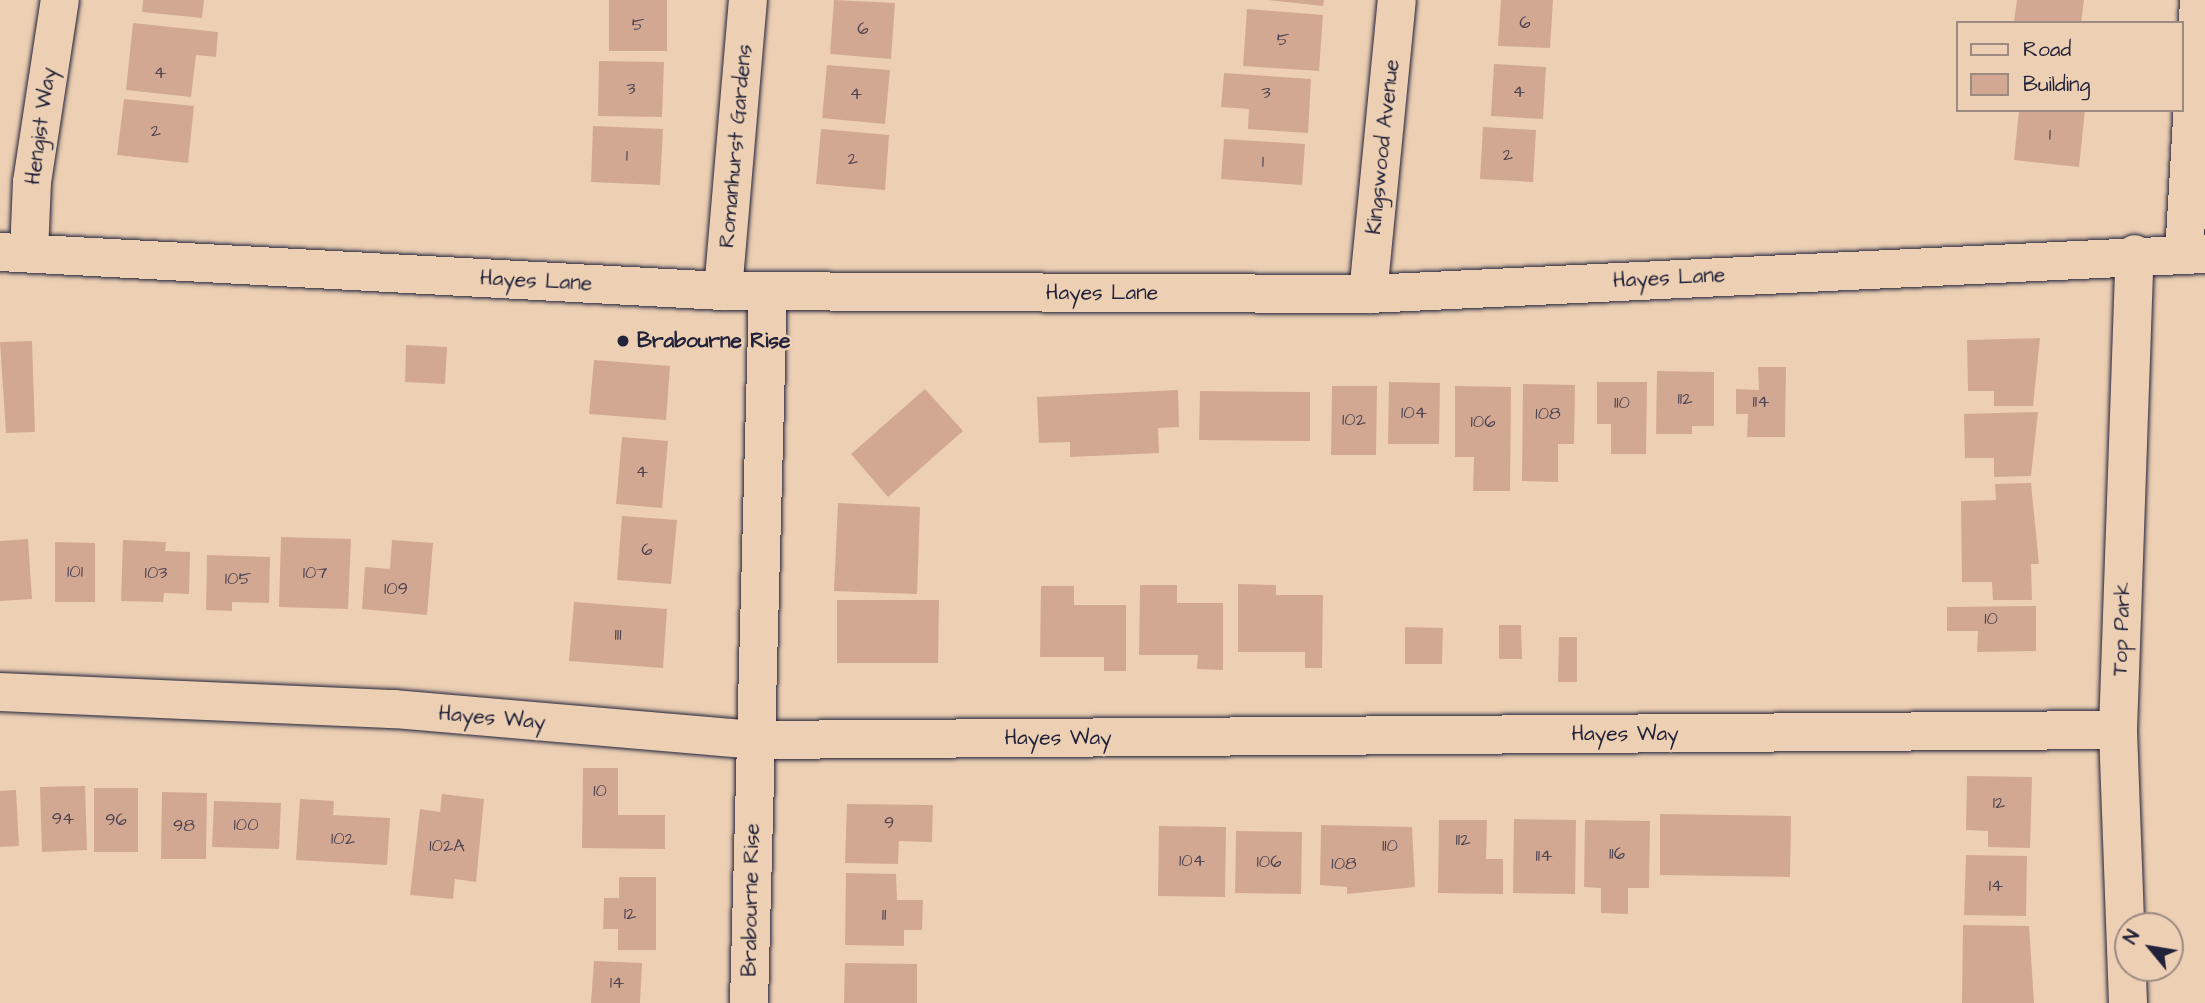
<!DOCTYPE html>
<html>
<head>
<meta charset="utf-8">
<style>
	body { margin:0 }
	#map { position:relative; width:2205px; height:1003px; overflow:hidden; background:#edd0b3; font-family:"Architects Daughter",sans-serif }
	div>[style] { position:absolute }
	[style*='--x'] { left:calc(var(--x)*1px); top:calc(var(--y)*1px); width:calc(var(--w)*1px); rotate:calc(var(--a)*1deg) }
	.building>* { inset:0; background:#d3a892 }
	.roads { filter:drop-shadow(0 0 2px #22223b) drop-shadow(0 0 2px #22223b) }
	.street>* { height:38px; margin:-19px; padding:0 19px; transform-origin:19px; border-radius:19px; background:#edd0b3 }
	.secondary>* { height:38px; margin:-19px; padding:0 19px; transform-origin:19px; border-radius:19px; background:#edd0b3 }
	.dots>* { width:19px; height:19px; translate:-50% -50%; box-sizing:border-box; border:4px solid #edd0b3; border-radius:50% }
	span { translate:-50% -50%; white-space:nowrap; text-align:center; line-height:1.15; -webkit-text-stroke:5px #edd0b3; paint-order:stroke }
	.number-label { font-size:18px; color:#4e4451 }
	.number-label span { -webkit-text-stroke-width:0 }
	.street-label { font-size:21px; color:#22223b }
	.poi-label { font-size:21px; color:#22223b; font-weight:700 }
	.left { translate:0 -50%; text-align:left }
	.legend { position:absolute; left:1956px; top:21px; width:228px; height:91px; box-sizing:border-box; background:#edd0b3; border:2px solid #9c8a83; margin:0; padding:9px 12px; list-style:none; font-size:21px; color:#22223b }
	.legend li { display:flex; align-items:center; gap:14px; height:35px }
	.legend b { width:35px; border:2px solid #9c8a83 }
	.north { position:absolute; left:2114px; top:912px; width:70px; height:70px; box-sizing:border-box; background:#edd0b3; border:2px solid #9c8a83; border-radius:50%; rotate:300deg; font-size:19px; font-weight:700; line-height:28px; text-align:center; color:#22223b }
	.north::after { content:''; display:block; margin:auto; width:24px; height:32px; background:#22223b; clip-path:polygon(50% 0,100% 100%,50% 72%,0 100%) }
</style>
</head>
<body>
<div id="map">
	<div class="building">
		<i style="clip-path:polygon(143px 0,204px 0,202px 18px,142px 12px)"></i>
		<i style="clip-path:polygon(609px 0,667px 0,667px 51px,609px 51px)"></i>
		<i style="clip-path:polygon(834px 0,895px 3px,891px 59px,830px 54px)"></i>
		<i style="clip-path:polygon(1268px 0,1324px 0,1323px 6px)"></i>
		<i style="clip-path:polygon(1501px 0,1553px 0,1550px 48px,1498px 46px)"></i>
		<i style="clip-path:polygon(2017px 0,2084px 0,2081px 23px,2014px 21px)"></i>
		<i style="clip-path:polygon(1247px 9px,1323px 15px,1319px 71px,1243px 66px)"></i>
		<i style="clip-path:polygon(133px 23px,218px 32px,216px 57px,196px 55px,191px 97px,126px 90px)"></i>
		<i style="clip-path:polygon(599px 61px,664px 62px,662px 117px,598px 116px)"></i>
		<i style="clip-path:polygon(1494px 64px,1546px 67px,1543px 119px,1491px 116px)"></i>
		<i style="clip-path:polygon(827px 65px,890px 70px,885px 124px,822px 118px)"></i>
		<i style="clip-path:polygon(1224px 73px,1311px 79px,1308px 133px,1248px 129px,1249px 109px,1221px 107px)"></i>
		<i style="clip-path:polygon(124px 99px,194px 106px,188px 163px,117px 155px)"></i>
		<i style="clip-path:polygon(2019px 110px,2085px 110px,2079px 167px,2014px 160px)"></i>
		<i style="clip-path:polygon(593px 126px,663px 129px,660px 185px,591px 182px)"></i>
		<i style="clip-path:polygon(1483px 127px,1536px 130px,1533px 182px,1480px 179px)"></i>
		<i style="clip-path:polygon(821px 129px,889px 135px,885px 190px,816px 184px)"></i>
		<i style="clip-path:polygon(1224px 139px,1305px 144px,1302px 185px,1221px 179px)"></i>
		<i style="clip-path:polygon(2040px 338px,2033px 406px,1994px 406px,1994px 391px,1968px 391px,1967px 340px)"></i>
		<i style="clip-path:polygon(32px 341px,35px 432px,6px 433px,0 342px)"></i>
		<i style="clip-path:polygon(406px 345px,447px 347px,445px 384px,405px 382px)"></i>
		<i style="clip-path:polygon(594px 360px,670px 366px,666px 420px,589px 414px)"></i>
		<i style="clip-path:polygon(1758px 367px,1786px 367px,1785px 437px,1747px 437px,1748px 414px,1736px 414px,1736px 389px,1759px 390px)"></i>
		<i style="clip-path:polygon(1657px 371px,1714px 372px,1714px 426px,1692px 426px,1692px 434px,1656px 434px)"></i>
		<i style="clip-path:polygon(1389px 382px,1440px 383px,1439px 444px,1388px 444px)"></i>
		<i style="clip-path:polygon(1597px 382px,1647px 382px,1646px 454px,1611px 454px,1611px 424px,1597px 424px)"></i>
		<i style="clip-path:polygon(1523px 384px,1575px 385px,1574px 444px,1558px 444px,1558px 482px,1522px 481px)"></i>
		<i style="clip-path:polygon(1332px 386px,1377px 386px,1376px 455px,1331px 455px)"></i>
		<i style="clip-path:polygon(1455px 386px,1511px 387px,1510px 491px,1473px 491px,1474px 457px,1455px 457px)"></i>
		<i style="clip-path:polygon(925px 389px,963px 431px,888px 497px,851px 454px)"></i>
		<i style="clip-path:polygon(1178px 390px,1179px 427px,1158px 428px,1159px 453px,1070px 457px,1070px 442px,1039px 443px,1037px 397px)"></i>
		<i style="clip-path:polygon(1200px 391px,1310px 392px,1310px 441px,1199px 440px)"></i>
		<i style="clip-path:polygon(2038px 412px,2031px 476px,1994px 477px,1994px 458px,1965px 458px,1964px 414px)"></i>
		<i style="clip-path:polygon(622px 437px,668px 441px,662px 508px,616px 504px)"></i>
		<i style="clip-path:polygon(2031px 483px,2039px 564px,2031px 564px,2032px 600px,1993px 600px,1992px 582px,1962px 582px,1961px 501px,1996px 500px,1995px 484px)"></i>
		<i style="clip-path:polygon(838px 503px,920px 507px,917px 594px,834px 591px)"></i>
		<i style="clip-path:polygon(622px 516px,677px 520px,671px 584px,617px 580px)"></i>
		<i style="clip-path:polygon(281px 537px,351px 539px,348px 609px,279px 607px)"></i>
		<i style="clip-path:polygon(28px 539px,32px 599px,0 601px,0 541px)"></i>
		<i style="clip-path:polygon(123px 540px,166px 542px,165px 551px,190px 552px,189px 594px,164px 593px,163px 602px,121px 601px)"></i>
		<i style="clip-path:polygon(392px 540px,433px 543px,427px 615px,362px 609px,365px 567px,390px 569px)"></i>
		<i style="clip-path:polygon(55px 542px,95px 543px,95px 602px,55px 602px)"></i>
		<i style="clip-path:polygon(207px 555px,270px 557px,269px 603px,232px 602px,232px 611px,206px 610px)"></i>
		<i style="clip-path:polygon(1238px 584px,1276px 585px,1276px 595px,1323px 595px,1322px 668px,1305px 668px,1305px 652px,1238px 652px)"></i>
		<i style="clip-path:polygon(1140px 585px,1177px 585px,1177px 603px,1223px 603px,1223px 670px,1197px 669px,1198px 655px,1139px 655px)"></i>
		<i style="clip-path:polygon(1041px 586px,1074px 586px,1074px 605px,1126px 605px,1126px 671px,1104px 671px,1104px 657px,1040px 657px)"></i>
		<i style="clip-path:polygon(837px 600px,939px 600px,938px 663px,837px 663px)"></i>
		<i style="clip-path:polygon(574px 602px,667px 609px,663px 668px,569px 661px)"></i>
		<i style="clip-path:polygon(2036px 606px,2036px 651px,1977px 652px,1978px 631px,1947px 631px,1947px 607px)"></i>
		<i style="clip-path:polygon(1499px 625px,1521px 625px,1522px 659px,1499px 659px)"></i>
		<i style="clip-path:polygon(1405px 627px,1443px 628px,1442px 664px,1405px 664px)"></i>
		<i style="clip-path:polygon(1559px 637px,1577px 637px,1577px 682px,1558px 682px)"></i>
		<i style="clip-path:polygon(583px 768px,618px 768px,618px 815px,665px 815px,665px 849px,582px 848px)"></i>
		<i style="clip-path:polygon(1967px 776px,2032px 777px,2030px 848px,1988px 847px,1988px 831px,1966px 830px)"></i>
		<i style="clip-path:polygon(85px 786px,87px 850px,42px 852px,40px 787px)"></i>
		<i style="clip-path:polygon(94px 788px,138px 788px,138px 852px,94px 852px)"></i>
		<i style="clip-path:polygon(16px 790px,19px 846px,0 847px,0 791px)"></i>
		<i style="clip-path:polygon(162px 792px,207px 793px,206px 859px,161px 859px)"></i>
		<i style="clip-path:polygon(442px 794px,484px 799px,476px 882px,455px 879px,453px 899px,410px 895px,420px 809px,440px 812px)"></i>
		<i style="clip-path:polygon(300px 799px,334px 801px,333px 815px,390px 818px,387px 865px,296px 860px)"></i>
		<i style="clip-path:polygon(214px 801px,281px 803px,279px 849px,212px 847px)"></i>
		<i style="clip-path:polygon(847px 804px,933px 805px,932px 842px,899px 841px,898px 864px,845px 863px)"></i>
		<i style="clip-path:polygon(1660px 814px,1791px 816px,1790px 877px,1660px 875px)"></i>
		<i style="clip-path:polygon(1514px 819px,1576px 820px,1575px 894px,1513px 893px)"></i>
		<i style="clip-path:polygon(1439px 820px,1487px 820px,1486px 859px,1503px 859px,1503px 894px,1438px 893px)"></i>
		<i style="clip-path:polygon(1585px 820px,1650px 821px,1649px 888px,1628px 888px,1628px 914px,1601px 913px,1601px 888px,1584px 887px)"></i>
		<i style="clip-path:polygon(1321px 825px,1412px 827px,1415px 887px,1347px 894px,1347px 887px,1320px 885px)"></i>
		<i style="clip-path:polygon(1159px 826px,1226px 827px,1225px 897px,1158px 896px)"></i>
		<i style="clip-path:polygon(1236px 831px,1302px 832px,1301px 894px,1235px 893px)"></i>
		<i style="clip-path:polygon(1966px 855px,2027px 856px,2026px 916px,1964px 915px)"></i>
		<i style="clip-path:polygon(846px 873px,896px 874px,897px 900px,923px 900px,922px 930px,904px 930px,904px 946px,845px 945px)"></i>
		<i style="clip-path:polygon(619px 877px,656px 877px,656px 950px,618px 950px,618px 929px,603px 929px,604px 898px,619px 898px)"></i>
		<i style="clip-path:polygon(1963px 925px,2029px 926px,2034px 1003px,1962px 1003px)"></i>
		<i style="clip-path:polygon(594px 961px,642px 963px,640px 1003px,591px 1003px)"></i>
		<i style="clip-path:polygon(845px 963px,917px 964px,917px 1003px,844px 1003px)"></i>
	</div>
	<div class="roads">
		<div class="street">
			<i style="--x:29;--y:253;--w:71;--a:-87.6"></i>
			<i style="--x:32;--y:182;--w:184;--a:-81.3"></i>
			<i style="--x:2184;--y:254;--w:254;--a:-86.6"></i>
			<i style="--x:723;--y:291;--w:292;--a:-85.1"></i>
			<i style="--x:1368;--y:294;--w:295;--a:-84.4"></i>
			<i style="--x:0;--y:692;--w:394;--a:2.5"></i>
			<i style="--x:394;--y:709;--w:360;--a:4.9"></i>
			<i style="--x:753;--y:740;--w:1365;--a:-0.42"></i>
			<i style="--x:749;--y:1003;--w:711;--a:-88.47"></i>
			<i style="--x:2128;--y:1003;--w:273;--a:-92.1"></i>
			<i style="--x:2118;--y:730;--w:476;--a:-88"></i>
		</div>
		<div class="secondary">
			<i style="--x:0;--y:252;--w:724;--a:3.09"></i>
			<i style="--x:723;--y:291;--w:645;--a:0.27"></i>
			<i style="--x:1368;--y:294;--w:838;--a:-2.74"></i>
		</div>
	</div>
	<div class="dots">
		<i style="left:623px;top:341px;background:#22223b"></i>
	</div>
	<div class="number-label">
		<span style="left:1525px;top:23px">6</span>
		<span style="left:638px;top:25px">5</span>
		<span style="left:863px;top:29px">6</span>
		<span style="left:1283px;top:40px">5</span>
		<span style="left:160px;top:73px">4</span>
		<span style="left:631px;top:89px">3</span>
		<span style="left:1519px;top:92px">4</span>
		<span style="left:1266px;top:93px">3</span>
		<span style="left:856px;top:94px">4</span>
		<span style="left:156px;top:131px">2</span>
		<span style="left:2050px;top:135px">1</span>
		<span style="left:1508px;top:155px">2</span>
		<span style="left:627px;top:156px">1</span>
		<span style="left:853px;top:159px">2</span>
		<span style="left:1263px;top:162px">1</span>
		<span style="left:1685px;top:399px">112</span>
		<span style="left:1761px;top:402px">114</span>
		<span style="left:1622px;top:403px">110</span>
		<span style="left:1414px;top:413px">104</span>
		<span style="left:1548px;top:414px">108</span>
		<span style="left:1354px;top:420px">102</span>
		<span style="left:1483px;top:422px">106</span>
		<span style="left:642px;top:472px">4</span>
		<span style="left:647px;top:550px">6</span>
		<span style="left:75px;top:572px">101</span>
		<span style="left:156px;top:573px">103</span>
		<span style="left:315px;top:573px">107</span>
		<span style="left:238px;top:579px">105</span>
		<span style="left:396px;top:589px">109</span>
		<span style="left:1991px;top:619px">10</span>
		<span style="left:618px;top:635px">111</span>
		<span style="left:600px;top:791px">10</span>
		<span style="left:1999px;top:803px">12</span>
		<span style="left:63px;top:819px">94</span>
		<span style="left:116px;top:820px">96</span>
		<span style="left:889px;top:823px">9</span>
		<span style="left:246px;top:825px">100</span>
		<span style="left:184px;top:826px">98</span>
		<span style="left:343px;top:839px">102</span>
		<span style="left:1463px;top:840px">112</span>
		<span style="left:447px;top:846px">102A</span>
		<span style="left:1390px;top:846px">110</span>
		<span style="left:1617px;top:854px">116</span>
		<span style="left:1544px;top:856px">114</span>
		<span style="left:1192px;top:861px">104</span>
		<span style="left:1269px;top:862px">106</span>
		<span style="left:1344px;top:864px">108</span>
		<span style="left:1996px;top:886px">14</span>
		<span style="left:630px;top:914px">12</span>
		<span style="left:884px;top:915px">11</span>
		<span style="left:617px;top:983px">14</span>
	</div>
	<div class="street-label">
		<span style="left:41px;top:126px;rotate:-82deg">Hengist Way</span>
		<span style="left:736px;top:146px;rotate:-85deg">Romanhurst Gardens</span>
		<span style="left:1383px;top:147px;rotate:-84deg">Kingswood Avenue</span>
		<span style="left:1669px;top:278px;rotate:-3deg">Hayes Lane</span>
		<span style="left:536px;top:281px;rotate:3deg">Hayes Lane</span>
		<span style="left:1102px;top:293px">Hayes Lane</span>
		<span style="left:2122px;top:629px;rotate:-88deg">Top Park</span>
		<span style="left:492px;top:718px;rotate:5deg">Hayes Way</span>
		<span style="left:1625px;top:734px">Hayes Way</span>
		<span style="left:1058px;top:738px">Hayes Way</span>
		<span style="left:751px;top:900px;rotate:-89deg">Brabourne Rise</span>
	</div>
	<div class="poi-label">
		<span class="left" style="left:637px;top:341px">Brabourne Rise</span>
	</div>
	<ul class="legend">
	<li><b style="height:9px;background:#edd0b3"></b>Road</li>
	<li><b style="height:19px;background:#d3a892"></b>Building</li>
	</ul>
	<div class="north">N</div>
</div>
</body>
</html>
